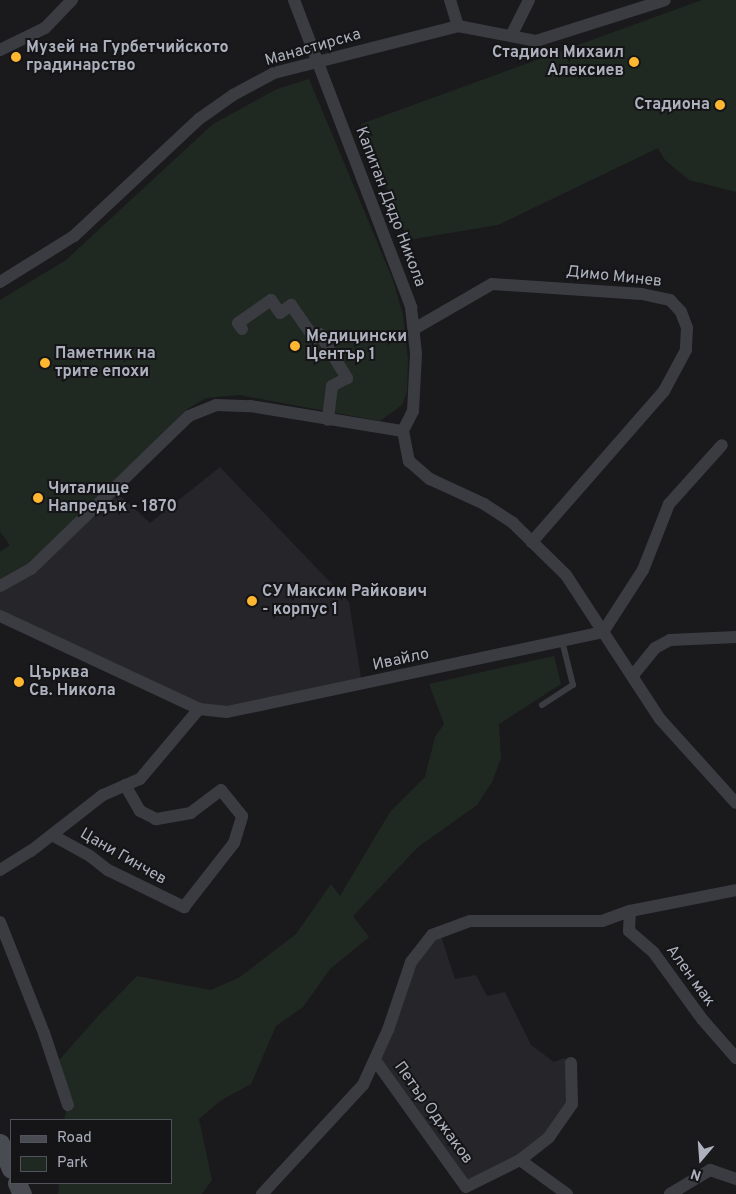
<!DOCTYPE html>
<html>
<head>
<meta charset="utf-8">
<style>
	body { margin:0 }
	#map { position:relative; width:736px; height:1194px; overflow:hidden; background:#1a1a1d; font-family:Overpass,sans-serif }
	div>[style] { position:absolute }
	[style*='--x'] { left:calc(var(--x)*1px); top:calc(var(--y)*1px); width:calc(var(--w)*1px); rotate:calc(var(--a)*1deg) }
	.built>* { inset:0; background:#26262a }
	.green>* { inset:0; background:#1f2921 }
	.lane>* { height:6px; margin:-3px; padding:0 3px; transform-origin:3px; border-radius:3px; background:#3b3c42 }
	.street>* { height:12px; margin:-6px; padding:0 6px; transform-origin:6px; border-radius:6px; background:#3b3c42 }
	.secondary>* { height:19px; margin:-9.5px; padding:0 9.5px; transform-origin:9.5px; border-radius:9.5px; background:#494b52 }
	.dots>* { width:14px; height:14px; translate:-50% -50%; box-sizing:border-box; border:2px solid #151518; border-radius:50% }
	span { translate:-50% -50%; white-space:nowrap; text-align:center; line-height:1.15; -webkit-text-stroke:4px #151518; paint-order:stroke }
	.poi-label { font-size:16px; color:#acb1bd; font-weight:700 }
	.left { translate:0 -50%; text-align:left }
	.right { translate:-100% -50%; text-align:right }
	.street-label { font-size:16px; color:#acb1bd }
	.legend { position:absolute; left:10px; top:1119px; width:162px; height:65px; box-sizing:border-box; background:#151518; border:1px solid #51535a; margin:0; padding:6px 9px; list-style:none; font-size:15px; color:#acb1bd }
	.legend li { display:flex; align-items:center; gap:10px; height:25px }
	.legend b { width:25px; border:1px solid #51535a }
	.north { position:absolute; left:676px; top:1134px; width:50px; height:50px; -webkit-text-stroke:4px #151518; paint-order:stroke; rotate:198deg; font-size:14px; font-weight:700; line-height:20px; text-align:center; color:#acb1bd }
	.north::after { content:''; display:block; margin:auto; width:18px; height:22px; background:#acb1bd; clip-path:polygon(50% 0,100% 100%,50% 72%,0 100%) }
</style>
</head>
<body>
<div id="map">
	<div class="built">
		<i style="clip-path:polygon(220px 467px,349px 602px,362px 684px,250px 708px,199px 709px,0 613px,0 586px,113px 489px,150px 523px)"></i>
		<i style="clip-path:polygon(441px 936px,455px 979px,476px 975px,487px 996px,505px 992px,531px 1045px,554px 1062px,564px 1058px,571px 1063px,572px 1104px,549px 1137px,466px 1187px,375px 1060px,411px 962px)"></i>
	</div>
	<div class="green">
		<i style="clip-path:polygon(702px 0,736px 0,736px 192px,689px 180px,665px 160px,658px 148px,498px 225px,408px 240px,361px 124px)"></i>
		<i style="clip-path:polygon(309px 79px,393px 280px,403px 315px,408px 361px,407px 392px,402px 405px,380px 421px,239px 395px,206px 398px,187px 409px,31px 569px,0 586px,0 552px,10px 545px,0 532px,0 300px,66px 260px,213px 124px,277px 89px)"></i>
		<i style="clip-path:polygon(554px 656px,561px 684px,499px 724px,501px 758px,492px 782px,477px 805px,418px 847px,353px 916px,369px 937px,330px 969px,303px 1007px,276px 1026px,251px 1084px,220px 1101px,199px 1119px,212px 1180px,202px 1194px,58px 1194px,59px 1183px,171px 1183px,171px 1120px,64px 1120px,68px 1103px,58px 1061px,101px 1013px,137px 976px,211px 990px,240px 977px,296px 934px,331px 884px,340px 896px,390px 812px,425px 777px,435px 737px,444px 724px,429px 684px)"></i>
	</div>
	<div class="lane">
		<i style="--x:542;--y:705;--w:37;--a:-33"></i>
		<i style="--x:573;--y:685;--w:45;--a:-104"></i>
	</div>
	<div class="street">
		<i style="--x:294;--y:0;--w:329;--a:69.1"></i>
		<i style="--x:411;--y:307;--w:47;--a:83.9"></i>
		<i style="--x:416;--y:354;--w:57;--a:93"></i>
		<i style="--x:413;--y:411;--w:22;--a:117"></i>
		<i style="--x:403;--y:431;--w:31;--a:79"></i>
		<i style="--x:409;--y:461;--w:28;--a:41"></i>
		<i style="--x:430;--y:479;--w:60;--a:24.8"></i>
		<i style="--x:484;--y:504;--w:35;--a:33"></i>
		<i style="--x:513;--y:523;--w:74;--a:44.5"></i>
		<i style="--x:566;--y:575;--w:172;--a:56.9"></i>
		<i style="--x:660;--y:719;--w:113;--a:47.9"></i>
		<i style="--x:450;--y:0;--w:27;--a:73"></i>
		<i style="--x:511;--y:36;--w:40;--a:-63.4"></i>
		<i style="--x:0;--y:50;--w:50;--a:-26.1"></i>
		<i style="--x:45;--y:28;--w:39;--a:-46"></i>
		<i style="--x:0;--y:282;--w:87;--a:-31.9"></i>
		<i style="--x:74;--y:236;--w:171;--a:-43.1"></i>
		<i style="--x:199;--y:119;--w:42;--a:-35.2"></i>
		<i style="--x:233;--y:95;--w:47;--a:-28.2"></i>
		<i style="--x:274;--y:73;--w:190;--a:-14.3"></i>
		<i style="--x:458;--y:26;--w:79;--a:10.9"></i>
		<i style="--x:536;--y:41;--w:135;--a:-17.6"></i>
		<i style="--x:242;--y:329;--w:7;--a:-124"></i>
		<i style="--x:238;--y:323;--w:40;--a:-34.9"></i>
		<i style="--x:271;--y:300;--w:16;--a:55"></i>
		<i style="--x:280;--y:313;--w:14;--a:-36"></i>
		<i style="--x:291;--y:305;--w:40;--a:55.1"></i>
		<i style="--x:314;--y:338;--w:7;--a:-34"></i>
		<i style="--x:320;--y:334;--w:52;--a:58.5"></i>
		<i style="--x:347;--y:378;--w:17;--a:152"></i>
		<i style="--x:332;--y:386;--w:34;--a:97"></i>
		<i style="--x:414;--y:329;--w:90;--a:-30"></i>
		<i style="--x:492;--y:284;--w:150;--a:3.8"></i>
		<i style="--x:642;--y:294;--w:29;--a:12"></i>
		<i style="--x:670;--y:300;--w:16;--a:47"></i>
		<i style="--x:681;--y:312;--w:17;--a:69"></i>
		<i style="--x:687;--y:328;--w:22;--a:93"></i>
		<i style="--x:686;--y:350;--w:47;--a:118.2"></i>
		<i style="--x:664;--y:391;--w:201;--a:131.2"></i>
		<i style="--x:0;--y:586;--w:35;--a:-29"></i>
		<i style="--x:31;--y:569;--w:220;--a:-44.1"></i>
		<i style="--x:189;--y:416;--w:29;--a:-22"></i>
		<i style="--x:216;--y:405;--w:34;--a:2"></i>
		<i style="--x:250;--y:406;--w:155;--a:9.3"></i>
		<i style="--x:0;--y:616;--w:220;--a:25"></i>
		<i style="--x:199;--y:709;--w:28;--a:6"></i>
		<i style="--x:227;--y:712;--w:384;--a:-12"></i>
		<i style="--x:603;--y:632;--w:74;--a:-57.2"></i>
		<i style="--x:643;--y:570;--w:71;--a:-68.5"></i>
		<i style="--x:669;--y:504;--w:79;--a:-48.1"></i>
		<i style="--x:634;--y:674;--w:33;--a:-51"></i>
		<i style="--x:655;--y:648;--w:17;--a:-28"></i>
		<i style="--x:670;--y:640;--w:66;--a:-2.6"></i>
		<i style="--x:52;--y:835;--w:43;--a:28.9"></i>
		<i style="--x:90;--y:856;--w:23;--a:38"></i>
		<i style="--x:108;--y:870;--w:85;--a:26"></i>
		<i style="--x:184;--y:907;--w:81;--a:-52"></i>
		<i style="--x:234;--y:843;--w:28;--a:-73"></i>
		<i style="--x:242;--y:816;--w:33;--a:-129"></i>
		<i style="--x:221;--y:790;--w:38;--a:143"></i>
		<i style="--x:191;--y:813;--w:36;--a:170"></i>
		<i style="--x:156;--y:819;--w:18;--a:-153"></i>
		<i style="--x:140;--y:811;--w:30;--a:-120"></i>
		<i style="--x:0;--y:870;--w:36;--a:-32"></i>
		<i style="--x:31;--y:851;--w:91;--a:-37.9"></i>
		<i style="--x:103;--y:795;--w:40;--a:-23.4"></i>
		<i style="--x:140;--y:779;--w:92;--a:-49.9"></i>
		<i style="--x:630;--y:911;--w:20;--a:93"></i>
		<i style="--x:629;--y:931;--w:33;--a:41"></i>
		<i style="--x:654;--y:953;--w:82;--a:54"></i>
		<i style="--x:702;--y:1019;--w:52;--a:48.9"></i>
		<i style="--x:0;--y:922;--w:119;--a:68.4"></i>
		<i style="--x:44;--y:1033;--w:76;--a:71.6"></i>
		<i style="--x:375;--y:1060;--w:156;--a:54.4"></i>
		<i style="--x:466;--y:1187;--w:60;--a:-26.6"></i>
		<i style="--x:520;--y:1160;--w:58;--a:35.9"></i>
		<i style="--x:520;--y:1160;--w:37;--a:-38"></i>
		<i style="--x:549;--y:1137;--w:40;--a:-55.1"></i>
		<i style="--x:572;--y:1104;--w:41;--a:-91.4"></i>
		<i style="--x:262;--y:1194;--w:149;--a:-47.2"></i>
		<i style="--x:363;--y:1085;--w:60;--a:-65.6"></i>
		<i style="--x:388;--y:1030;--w:72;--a:-71.3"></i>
		<i style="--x:411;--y:962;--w:34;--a:-52"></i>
		<i style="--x:432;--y:935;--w:40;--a:-20.2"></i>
		<i style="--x:470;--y:921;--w:132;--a:0"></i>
		<i style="--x:602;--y:921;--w:30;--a:-20"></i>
		<i style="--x:630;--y:911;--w:108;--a:-11.2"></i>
		<i style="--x:670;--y:1194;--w:47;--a:-31"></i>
		<i style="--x:710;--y:1170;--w:28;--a:19"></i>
	</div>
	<div class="secondary">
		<i style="--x:0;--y:1143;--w:28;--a:67"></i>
		<i style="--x:17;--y:1183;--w:12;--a:66"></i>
	</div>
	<div class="dots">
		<i style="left:16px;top:57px;background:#ffb630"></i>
		<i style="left:634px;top:62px;background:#ffb630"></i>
		<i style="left:720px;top:105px;background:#ffb630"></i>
		<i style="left:295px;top:346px;background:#ffb630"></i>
		<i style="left:45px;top:363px;background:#ffb630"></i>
		<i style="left:38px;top:498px;background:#ffb630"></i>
		<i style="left:252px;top:601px;background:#ffb630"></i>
		<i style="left:19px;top:682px;background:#ffb630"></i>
	</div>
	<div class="poi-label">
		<span class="left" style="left:26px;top:57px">Музей на Гурбетчийското<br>градинарство</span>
		<span class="right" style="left:624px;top:62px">Стадион Михаил<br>Алексиев</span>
		<span class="right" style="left:710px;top:105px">Стадиона</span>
		<span class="left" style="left:306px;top:346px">Медицински<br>Център 1</span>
		<span class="left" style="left:55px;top:363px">Паметник на<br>трите епохи</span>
		<span class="left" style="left:48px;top:498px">Читалище<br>Напредък - 1870</span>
		<span class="left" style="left:262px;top:601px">СУ Максим Райкович<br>- корпус 1</span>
		<span class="left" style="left:29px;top:682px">Църква<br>Св. Никола</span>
	</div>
	<div class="street-label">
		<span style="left:313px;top:48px;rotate:-16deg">Манастирска</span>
		<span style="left:390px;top:207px;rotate:69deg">Капитан Дядо Никола</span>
		<span style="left:614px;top:277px;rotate:6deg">Димо Минев</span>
		<span style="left:401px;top:660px;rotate:-12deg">Ивайло</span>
		<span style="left:123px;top:857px;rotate:30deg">Цани Гинчев</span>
		<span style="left:690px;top:976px;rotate:54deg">Ален мак</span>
		<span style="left:433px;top:1113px;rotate:54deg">Петър Оджаков</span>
	</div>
	<ul class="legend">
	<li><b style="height:6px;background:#494b52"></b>Road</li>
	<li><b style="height:14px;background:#1f2921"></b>Park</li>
	</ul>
	<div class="north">N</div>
</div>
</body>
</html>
